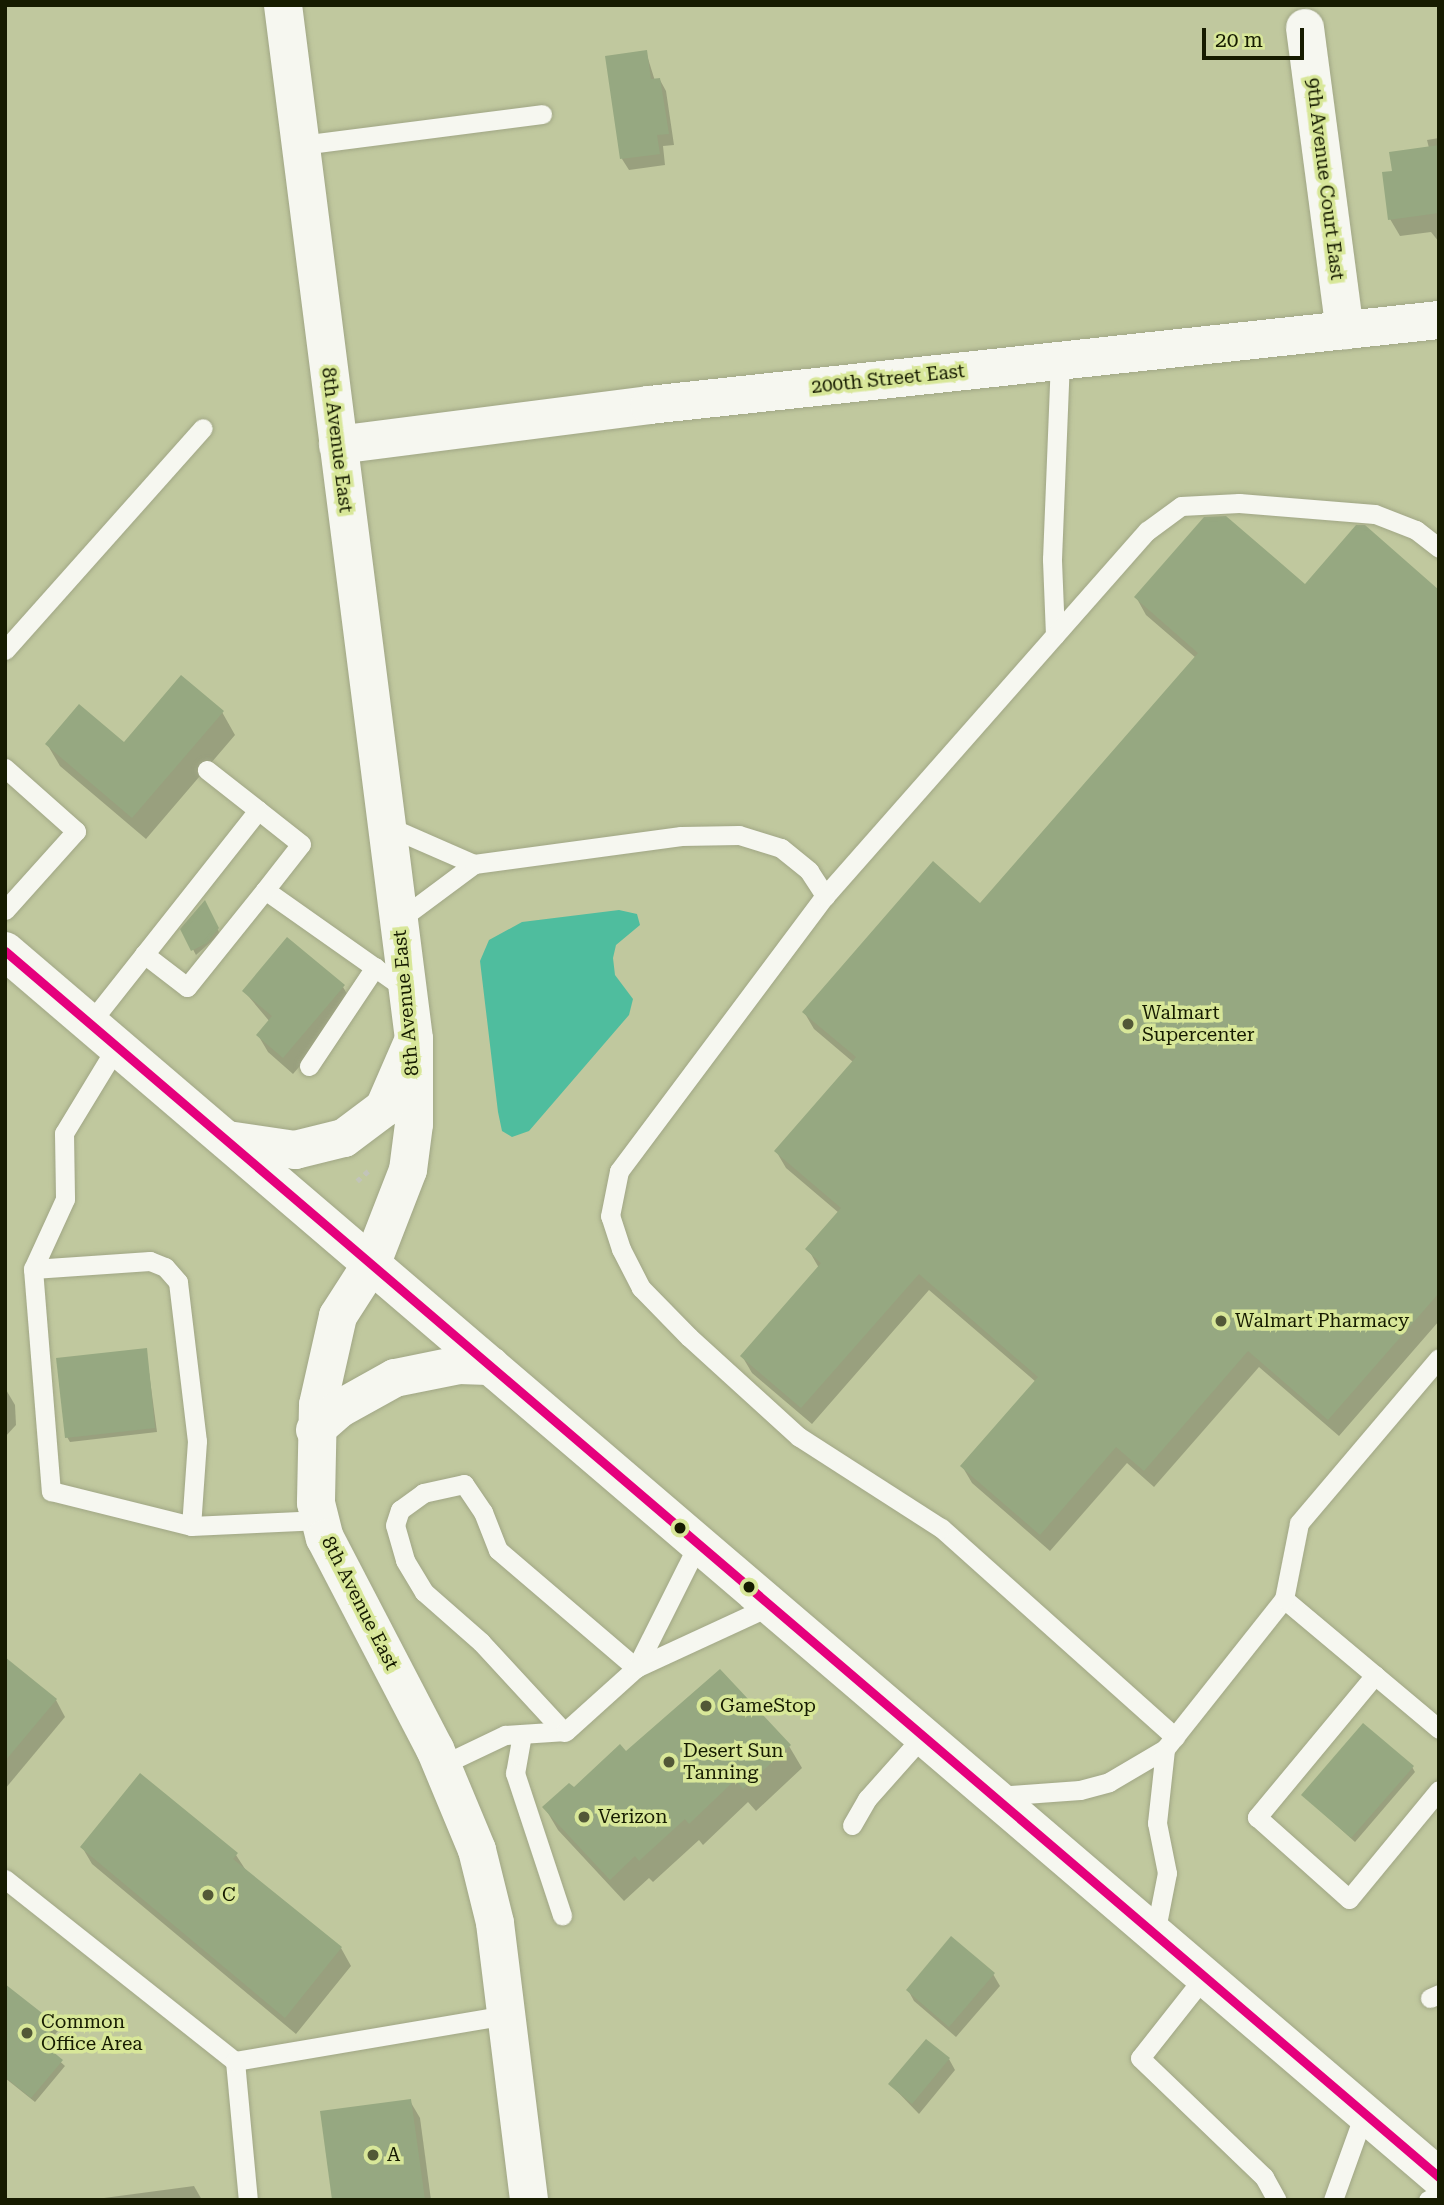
<!DOCTYPE html>
<html>
<head>
<meta charset="utf-8">
<style>
	body { margin:0 }
	#map { position:relative; width:1444px; height:2205px; overflow:hidden; background:#c0c89e; font-family:"Roboto Serif",serif }
	div>[style] { position:absolute }
	[style*='--x'] { left:calc(var(--x)*1px); top:calc(var(--y)*1px); width:calc(var(--w)*1px); rotate:calc(var(--a)*1deg) }
	.water>* { inset:0; background:#4fbd9e }
	.shadow>* { inset:0; background:#0003 }
	.building>* { inset:0; background:#96a881 }
	.path>* { height:4.5px; margin-top:-2.25px; transform-origin:0; background:repeating-linear-gradient(90deg,#c2c4b8 0 5px,transparent 0 10px) }
	.roads { filter:drop-shadow(0 0 2px #a0a685) drop-shadow(0 0 2px #a0a685) }
	.lane>* { height:19px; margin:-9.5px; padding:0 9.5px; transform-origin:9.5px; border-radius:9.5px; background:#f6f7f0 }
	.street>* { height:38px; margin:-19px; padding:0 19px; transform-origin:19px; border-radius:19px; background:#f6f7f0 }
	.secondary>* { height:38px; margin:-19px; padding:0 19px; transform-origin:19px; border-radius:19px; background:#f6f7f0 }
	.primary>* { height:38px; margin:-19px; padding:0 19px; transform-origin:19px; border-radius:19px; background:#f6f7f0 }
	.bus-1>* { height:9px; margin:-4.5px; padding:0 4.5px; transform-origin:4.5px; border-radius:4.5px; background:#e5007d }
	.dots>* { width:19px; height:19px; translate:-50% -50%; box-sizing:border-box; border:4px solid #d8e799; border-radius:50% }
	span { translate:-50% -50%; white-space:nowrap; text-align:center; line-height:1.15; -webkit-text-stroke:7px #d8e799; paint-order:stroke }
	.street-label { font-size:19px; color:#161b00 }
	.poi-label { font-size:19px; color:#161b00 }
	.left { translate:0 -50%; text-align:left }
	.frame { position:absolute; inset:0; border:7px solid #161b00; pointer-events:none }
	.scale { position:absolute; left:1202px; top:28px; width:102px; height:32px; box-sizing:border-box; border:4px solid #161b00; border-top:0; padding-left:9px; font-size:21px; line-height:24px; white-space:nowrap; color:#161b00; -webkit-text-stroke:5px #d8e799; paint-order:stroke }
</style>
</head>
<body>
<div id="map">
	<div class="water">
		<i style="clip-path:polygon(619px 910px,637px 914px,640px 925px,616px 945px,613px 958px,615px 975px,633px 999px,629px 1015px,529px 1131px,512px 1137px,502px 1131px,498px 1112px,480px 961px,489px 940px,522px 922px)"></i>
	</div>
	<div class="shadow">
		<i style="clip-path:polygon(646px 52px,655px 81px,660px 80px,666px 91px,674px 145px,663px 146px,665px 165px,629px 170px,622px 159px)"></i>
		<i style="clip-path:polygon(1439px 138px,1439px 242px,1431px 232px,1400px 236px,1390px 219px,1394px 172px,1429px 148px,1427px 140px)"></i>
		<i style="clip-path:polygon(1305px 586px,1439px 592px,1439px 1321px,1339px 1436px,1259px 1367px,1154px 1487px,1127px 1463px,1050px 1551px,972px 1483px,962px 1466px,1036px 1382px,929px 1290px,812px 1424px,752px 1373px,742px 1356px,819px 1268px,808px 1249px,839px 1213px,786px 1168px,776px 1151px,853px 1062px,814px 1029px,804px 1012px,980px 905px,1196px 658px,1146px 615px,1136px 597px)"></i>
		<i style="clip-path:polygon(222px 712px,235px 735px,146px 839px,60px 766px,47px 744px,124px 744px)"></i>
		<i style="clip-path:polygon(204px 903px,220px 934px,196px 955px,182px 929px)"></i>
		<i style="clip-path:polygon(343px 987px,353px 1004px,293px 1074px,268px 1052px,258px 1035px,270px 1022px,244px 991px)"></i>
		<i style="clip-path:polygon(146px 1350px,157px 1432px,70px 1442px,67px 1437px)"></i>
		<i style="clip-path:polygon(5px 1388px,15px 1405px,16px 1425px,5px 1437px)"></i>
		<i style="clip-path:polygon(5px 1660px,56px 1700px,65px 1717px,5px 1789px)"></i>
		<i style="clip-path:polygon(789px 1746px,802px 1768px,756px 1811px,748px 1802px,703px 1845px,699px 1840px,653px 1882px,649px 1878px,624px 1901px,558px 1830px,545px 1808px,626px 1753px)"></i>
		<i style="clip-path:polygon(1412px 1767px,1415px 1772px,1355px 1842px,1303px 1795px)"></i>
		<i style="clip-path:polygon(82px 1847px,236px 1855px,247px 1872px,341px 1948px,351px 1966px,296px 2034px,92px 1864px)"></i>
		<i style="clip-path:polygon(993px 1974px,1000px 1986px,956px 2037px,914px 2001px,908px 1990px)"></i>
		<i style="clip-path:polygon(5px 1986px,58px 2031px,44px 2047px,65px 2066px,35px 2102px,5px 2078px)"></i>
		<i style="clip-path:polygon(949px 2059px,955px 2070px,919px 2114px,890px 2084px)"></i>
		<i style="clip-path:polygon(410px 2101px,420px 2118px,431px 2200px,333px 2200px)"></i>
		<i style="clip-path:polygon(194px 2186px,202px 2200px,89px 2200px)"></i>
	</div>
	<div class="building">
		<i style="clip-path:polygon(647px 50px,651px 79px,660px 78px,669px 134px,657px 135px,660px 154px,620px 159px,605px 56px)"></i>
		<i style="clip-path:polygon(1439px 145px,1439px 213px,1388px 220px,1382px 172px,1392px 171px,1389px 152px)"></i>
		<i style="clip-path:polygon(1226px 516px,1305px 584px,1356px 525px,1365px 525px,1439px 590px,1439px 1293px,1328px 1420px,1248px 1351px,1144px 1471px,1116px 1447px,1040px 1535px,960px 1466px,1038px 1377px,919px 1274px,801px 1408px,740px 1356px,821px 1263px,805px 1249px,841px 1208px,774px 1151px,856px 1057px,802px 1012px,933px 861px,980px 903px,1198px 653px,1134px 597px,1204px 517px)"></i>
		<i style="clip-path:polygon(181px 675px,224px 711px,132px 818px,45px 744px,79px 704px,124px 742px)"></i>
		<i style="clip-path:polygon(205px 900px,219px 928px,207px 943px,191px 951px,180px 929px)"></i>
		<i style="clip-path:polygon(287px 937px,345px 985px,283px 1058px,256px 1035px,272px 1016px,242px 991px)"></i>
		<i style="clip-path:polygon(147px 1348px,155px 1428px,65px 1438px,56px 1358px)"></i>
		<i style="clip-path:polygon(5px 1657px,57px 1699px,5px 1761px)"></i>
		<i style="clip-path:polygon(720px 1669px,791px 1745px,743px 1789px,735px 1780px,689px 1824px,685px 1819px,639px 1861px,635px 1856px,610px 1880px,542px 1807px,569px 1783px,574px 1787px,620px 1744px,626px 1751px)"></i>
		<i style="clip-path:polygon(1363px 1723px,1414px 1766px,1351px 1838px,1301px 1795px)"></i>
		<i style="clip-path:polygon(140px 1773px,238px 1853px,233px 1859px,342px 1947px,285px 2018px,80px 1847px)"></i>
		<i style="clip-path:polygon(951px 1936px,995px 1973px,949px 2027px,906px 1990px)"></i>
		<i style="clip-path:polygon(5px 1984px,56px 2024px,41px 2042px,63px 2060px,31px 2098px,5px 2077px)"></i>
		<i style="clip-path:polygon(926px 2039px,950px 2058px,912px 2104px,888px 2084px)"></i>
		<i style="clip-path:polygon(411px 2099px,425px 2200px,332px 2200px,320px 2111px)"></i>
	</div>
	<div class="path">
		<i style="--x:357;--y:1181;--w:15;--a:-42"></i>
	</div>
	<div class="roads">
		<div class="lane">
			<i style="--x:301;--y:145;--w:243;--a:-7.3"></i>
			<i style="--x:1055;--y:635;--w:76;--a:-92.3"></i>
			<i style="--x:1052;--y:559;--w:198;--a:-87.7"></i>
			<i style="--x:5;--y:650;--w:297;--a:-48.3"></i>
			<i style="--x:5;--y:768;--w:95;--a:41.6"></i>
			<i style="--x:76;--y:831;--w:106;--a:131.9"></i>
			<i style="--x:387;--y:826;--w:95;--a:23.6"></i>
			<i style="--x:265;--y:890;--w:174;--a:35.2"></i>
			<i style="--x:399;--y:920;--w:94;--a:-36.7"></i>
			<i style="--x:474;--y:864;--w:209;--a:-7.7"></i>
			<i style="--x:681;--y:836;--w:58;--a:-1"></i>
			<i style="--x:739;--y:835;--w:44;--a:17.2"></i>
			<i style="--x:781;--y:848;--w:36;--a:39"></i>
			<i style="--x:809;--y:871;--w:30;--a:57"></i>
			<i style="--x:144;--y:954;--w:54;--a:37.5"></i>
			<i style="--x:187;--y:987;--w:124;--a:-51.2"></i>
			<i style="--x:265;--y:890;--w:58;--a:-52"></i>
			<i style="--x:301;--y:844;--w:55;--a:-141.7"></i>
			<i style="--x:90;--y:1023;--w:271;--a:-51.7"></i>
			<i style="--x:258;--y:810;--w:65;--a:-141.9"></i>
			<i style="--x:117;--y:1046;--w:102;--a:121.3"></i>
			<i style="--x:64;--y:1133;--w:66;--a:89.1"></i>
			<i style="--x:65;--y:1199;--w:77;--a:114.6"></i>
			<i style="--x:33;--y:1269;--w:223;--a:85.4"></i>
			<i style="--x:51;--y:1491;--w:144;--a:14"></i>
			<i style="--x:191;--y:1526;--w:130;--a:-2.6"></i>
			<i style="--x:309;--y:1066;--w:119;--a:-56.3"></i>
			<i style="--x:33;--y:1269;--w:117;--a:-3.9"></i>
			<i style="--x:150;--y:1261;--w:16;--a:22"></i>
			<i style="--x:165;--y:1267;--w:20;--a:49"></i>
			<i style="--x:178;--y:1282;--w:160;--a:83.2"></i>
			<i style="--x:197;--y:1441;--w:85;--a:94"></i>
			<i style="--x:1284;--y:1599;--w:202;--a:40"></i>
			<i style="--x:636;--y:1668;--w:139;--a:-63.4"></i>
			<i style="--x:1375;--y:1675;--w:185;--a:129.7"></i>
			<i style="--x:1257;--y:1817;--w:123;--a:41.7"></i>
			<i style="--x:1349;--y:1899;--w:141;--a:-50.5"></i>
			<i style="--x:564;--y:1732;--w:122;--a:-132.7"></i>
			<i style="--x:481;--y:1642;--w:76;--a:-138.7"></i>
			<i style="--x:424;--y:1592;--w:37;--a:-121"></i>
			<i style="--x:405;--y:1560;--w:36;--a:-106"></i>
			<i style="--x:395;--y:1525;--w:16;--a:-72"></i>
			<i style="--x:400;--y:1510;--w:29;--a:-36"></i>
			<i style="--x:423;--y:1493;--w:42;--a:-12.4"></i>
			<i style="--x:464;--y:1484;--w:34;--a:56"></i>
			<i style="--x:483;--y:1512;--w:41;--a:68.5"></i>
			<i style="--x:498;--y:1550;--w:182;--a:40.5"></i>
			<i style="--x:522;--y:1734;--w:40;--a:100"></i>
			<i style="--x:515;--y:1773;--w:150;--a:71.7"></i>
			<i style="--x:1175;--y:1737;--w:314;--a:-138.2"></i>
			<i style="--x:941;--y:1528;--w:169;--a:-147.3"></i>
			<i style="--x:799;--y:1437;--w:149;--a:-137.7"></i>
			<i style="--x:689;--y:1337;--w:69;--a:-134.4"></i>
			<i style="--x:641;--y:1288;--w:44;--a:-117.1"></i>
			<i style="--x:621;--y:1249;--w:35;--a:-108"></i>
			<i style="--x:610;--y:1216;--w:46;--a:-78.7"></i>
			<i style="--x:619;--y:1171;--w:344;--a:-53.2"></i>
			<i style="--x:825;--y:896;--w:487;--a:-48.6"></i>
			<i style="--x:1147;--y:531;--w:42;--a:-36.3"></i>
			<i style="--x:1181;--y:506;--w:58;--a:-3"></i>
			<i style="--x:1239;--y:503;--w:136;--a:4.6"></i>
			<i style="--x:1375;--y:514;--w:44;--a:21.3"></i>
			<i style="--x:1416;--y:530;--w:29;--a:38"></i>
			<i style="--x:442;--y:1765;--w:70;--a:-25.5"></i>
			<i style="--x:505;--y:1735;--w:61;--a:-3.8"></i>
			<i style="--x:566;--y:1731;--w:94;--a:-42"></i>
			<i style="--x:636;--y:1668;--w:148;--a:-24.8"></i>
			<i style="--x:997;--y:1796;--w:83;--a:-4.1"></i>
			<i style="--x:1080;--y:1790;--w:30;--a:-15"></i>
			<i style="--x:1109;--y:1782;--w:65;--a:-30.5"></i>
			<i style="--x:1165;--y:1749;--w:191;--a:-51.6"></i>
			<i style="--x:1284;--y:1599;--w:77;--a:-78.8"></i>
			<i style="--x:1299;--y:1523;--w:216;--a:-49.7"></i>
			<i style="--x:852;--y:1825;--w:30;--a:-60"></i>
			<i style="--x:867;--y:1799;--w:84;--a:-48.4"></i>
			<i style="--x:5;--y:1879;--w:293;--a:38.4"></i>
			<i style="--x:235;--y:2061;--w:140;--a:84.7"></i>
			<i style="--x:1155;--y:1934;--w:62;--a:-78.9"></i>
			<i style="--x:1167;--y:1873;--w:51;--a:-101.3"></i>
			<i style="--x:1157;--y:1823;--w:74;--a:-83.8"></i>
			<i style="--x:1204;--y:1977;--w:103;--a:128.3"></i>
			<i style="--x:1140;--y:2058;--w:172;--a:43.8"></i>
			<i style="--x:1264;--y:2177;--w:26;--a:61"></i>
			<i style="--x:1430;--y:1998;--w:10;--a:-24"></i>
			<i style="--x:235;--y:2061;--w:277;--a:-9.6"></i>
			<i style="--x:1333;--y:2200;--w:91;--a:-70.2"></i>
			<i style="--x:1428;--y:2200;--w:12;--a:-20"></i>
		</div>
		<div class="street">
			<i style="--x:1305;--y:28;--w:305;--a:82.5"></i>
		</div>
		<div class="secondary">
			<i style="--x:283;--y:5;--w:1042;--a:82.78"></i>
			<i style="--x:414;--y:1039;--w:85;--a:90"></i>
			<i style="--x:414;--y:1124;--w:46;--a:97.4"></i>
			<i style="--x:408;--y:1170;--w:100;--a:111.2"></i>
			<i style="--x:372;--y:1263;--w:63;--a:122.7"></i>
			<i style="--x:338;--y:1316;--w:91;--a:102.7"></i>
			<i style="--x:318;--y:1405;--w:98;--a:91.2"></i>
			<i style="--x:316;--y:1503;--w:36;--a:76"></i>
			<i style="--x:325;--y:1538;--w:238;--a:62.5"></i>
			<i style="--x:435;--y:1749;--w:109;--a:67.4"></i>
			<i style="--x:477;--y:1850;--w:75;--a:76.1"></i>
			<i style="--x:495;--y:1923;--w:279;--a:83"></i>
			<i style="--x:338;--y:445;--w:314;--a:-7.3"></i>
			<i style="--x:649;--y:405;--w:795;--a:-6.14"></i>
		</div>
		<div class="primary">
			<i style="--x:5;--y:951;--w:1887;--a:40.53"></i>
			<i style="--x:228;--y:1140;--w:68;--a:8.5"></i>
			<i style="--x:295;--y:1150;--w:50;--a:-13.8"></i>
			<i style="--x:344;--y:1138;--w:50;--a:-36.9"></i>
			<i style="--x:384;--y:1108;--w:75;--a:-66.5"></i>
			<i style="--x:315;--y:1430;--w:32;--a:-41"></i>
			<i style="--x:339;--y:1409;--w:64;--a:-29"></i>
			<i style="--x:395;--y:1378;--w:65;--a:-11.5"></i>
			<i style="--x:459;--y:1365;--w:32;--a:2"></i>
		</div>
	</div>
	<div class="bus-1">
		<i style="--x:5;--y:951;--w:1887;--a:40.53"></i>
	</div>
	<div class="dots">
		<i style="left:1128px;top:1024px;background:#525837"></i>
		<i style="left:1221px;top:1321px;background:#525837"></i>
		<i style="left:680px;top:1528px;background:#161b00"></i>
		<i style="left:749px;top:1587px;background:#161b00"></i>
		<i style="left:706px;top:1706px;background:#525837"></i>
		<i style="left:669px;top:1762px;background:#525837"></i>
		<i style="left:584px;top:1817px;background:#525837"></i>
		<i style="left:208px;top:1895px;background:#525837"></i>
		<i style="left:27px;top:2033px;background:#525837"></i>
		<i style="left:373px;top:2155px;background:#525837"></i>
	</div>
	<div class="street-label">
		<span style="left:1325px;top:179px;rotate:83deg">9th Avenue Court East</span>
		<span style="left:888px;top:379px;rotate:-6deg">200th Street East</span>
		<span style="left:337px;top:440px;rotate:83deg">8th Avenue East</span>
		<span style="left:406px;top:1003px;rotate:-95deg">8th Avenue East</span>
		<span style="left:360px;top:1603px;rotate:63deg">8th Avenue East</span>
	</div>
	<div class="poi-label">
		<span class="left" style="left:1142px;top:1024px">Walmart<br>Supercenter</span>
		<span class="left" style="left:1235px;top:1321px">Walmart Pharmacy</span>
		<span class="left" style="left:720px;top:1706px">GameStop</span>
		<span class="left" style="left:683px;top:1762px">Desert Sun<br>Tanning</span>
		<span class="left" style="left:598px;top:1817px">Verizon</span>
		<span class="left" style="left:222px;top:1895px">C</span>
		<span class="left" style="left:41px;top:2033px">Common<br>Office Area</span>
		<span class="left" style="left:387px;top:2155px">A</span>
	</div>
	<div class="frame"></div>
	<div class="scale">20 m</div>
</div>
</body>
</html>
